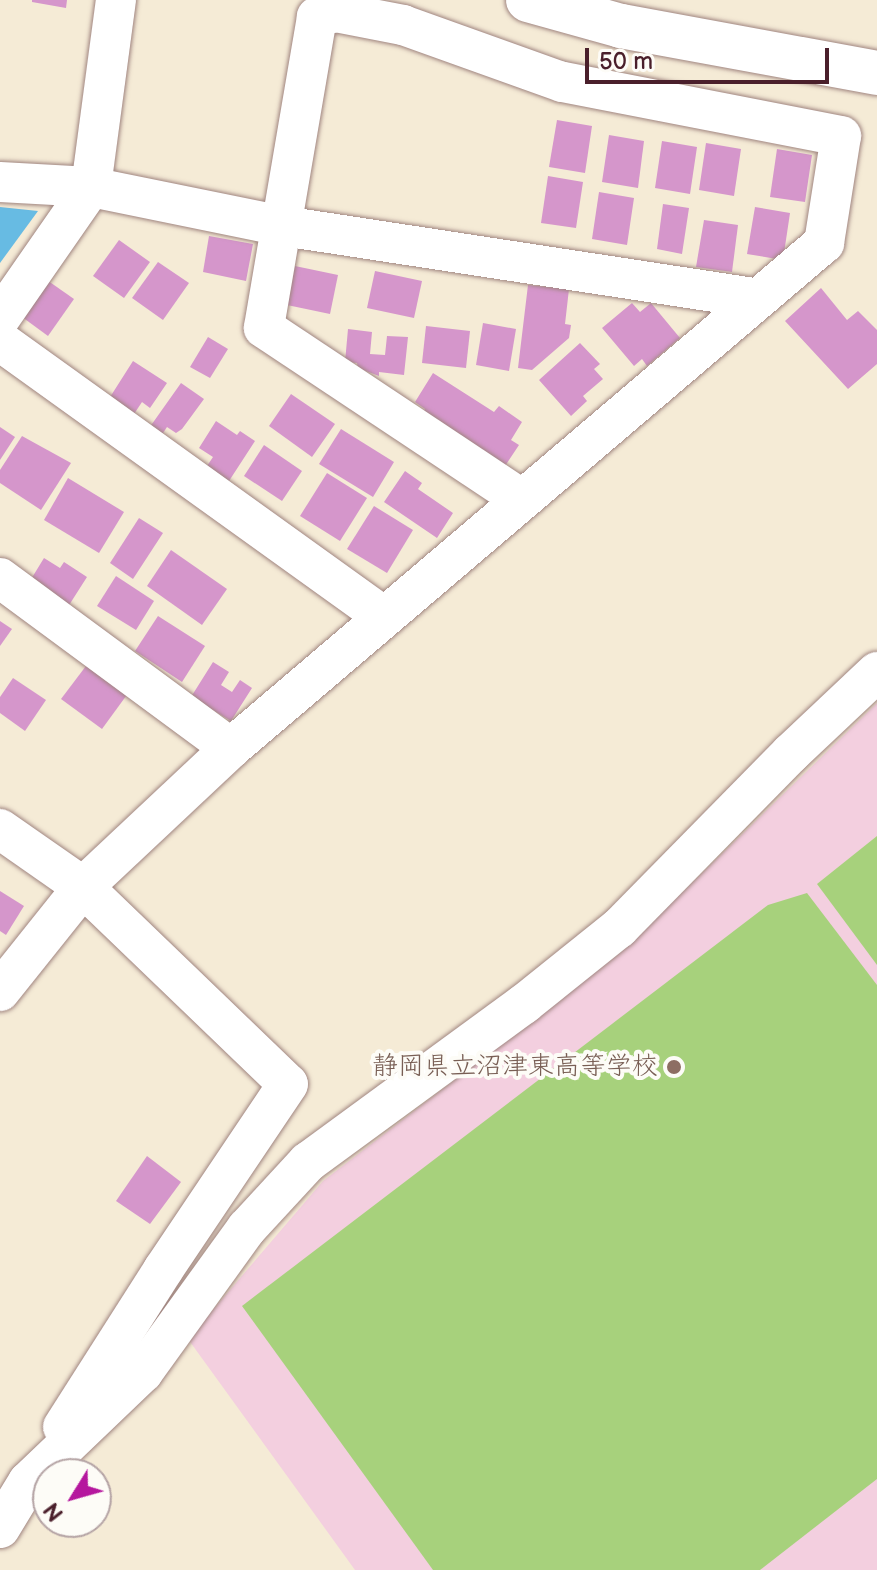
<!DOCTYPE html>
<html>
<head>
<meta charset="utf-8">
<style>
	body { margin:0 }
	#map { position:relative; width:877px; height:1570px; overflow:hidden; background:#f5ebd6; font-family:"Balsamiq Sans","Klee One",sans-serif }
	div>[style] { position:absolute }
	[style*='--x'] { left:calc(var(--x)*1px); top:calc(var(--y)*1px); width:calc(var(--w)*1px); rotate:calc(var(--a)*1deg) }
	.built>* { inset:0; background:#f3cfdf }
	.green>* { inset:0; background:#a7d17c }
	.water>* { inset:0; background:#67bbe3 }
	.building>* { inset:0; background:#d596cb }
	.roads { filter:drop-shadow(0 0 2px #a08580) drop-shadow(0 0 2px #a08580) }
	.minor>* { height:40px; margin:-20px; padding:0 20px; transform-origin:20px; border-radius:20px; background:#fff }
	.tertiary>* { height:44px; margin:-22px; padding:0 22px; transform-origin:22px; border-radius:22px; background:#fff }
	.dots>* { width:22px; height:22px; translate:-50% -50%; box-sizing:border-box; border:4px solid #fdfcf7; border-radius:50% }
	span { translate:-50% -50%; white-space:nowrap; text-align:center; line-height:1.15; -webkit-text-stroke:8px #fdfcf7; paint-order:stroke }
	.education-label { font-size:26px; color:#785e54 }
	.right { translate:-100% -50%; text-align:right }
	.north { position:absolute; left:32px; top:1458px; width:80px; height:80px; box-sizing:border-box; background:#fdfcf7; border:2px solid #b5a4a5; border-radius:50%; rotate:233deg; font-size:22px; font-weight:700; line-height:32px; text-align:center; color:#4a1f2b }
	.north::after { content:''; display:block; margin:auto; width:28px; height:36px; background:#b5179e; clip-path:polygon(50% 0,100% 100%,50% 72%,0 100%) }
	.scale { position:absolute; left:585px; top:48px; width:244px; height:36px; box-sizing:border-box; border:4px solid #4a1f2b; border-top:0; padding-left:10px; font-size:24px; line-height:28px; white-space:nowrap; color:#4a1f2b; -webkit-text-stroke:6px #fdfcf7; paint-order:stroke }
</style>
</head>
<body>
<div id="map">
	<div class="built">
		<i style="clip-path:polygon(877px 703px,877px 1570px,355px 1570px,188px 1339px,323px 1181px,620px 953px)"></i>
	</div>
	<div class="green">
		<i style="clip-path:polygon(877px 836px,877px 965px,817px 884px)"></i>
		<i style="clip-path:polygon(807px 893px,877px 985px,877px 1479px,760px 1570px,433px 1570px,242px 1306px,768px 905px)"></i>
	</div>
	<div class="water">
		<i style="clip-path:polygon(0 207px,38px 211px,0 263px)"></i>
	</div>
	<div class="building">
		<i style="clip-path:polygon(32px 0,67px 0,66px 8px,32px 2px)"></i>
		<i style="clip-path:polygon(557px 120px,592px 126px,585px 173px,549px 167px)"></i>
		<i style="clip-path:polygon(609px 135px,644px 141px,638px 188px,602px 182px)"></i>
		<i style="clip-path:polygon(662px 141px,697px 147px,690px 194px,655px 188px)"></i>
		<i style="clip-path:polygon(706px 143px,741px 149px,734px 196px,699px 190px)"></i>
		<i style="clip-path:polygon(777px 149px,812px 155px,805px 202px,770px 197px)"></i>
		<i style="clip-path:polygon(548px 176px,583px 182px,576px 228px,541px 223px)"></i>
		<i style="clip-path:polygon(599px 192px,634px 198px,627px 245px,592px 239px)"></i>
		<i style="clip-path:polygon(663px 204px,689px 208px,682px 254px,657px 249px)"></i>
		<i style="clip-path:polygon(755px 207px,790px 213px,783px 260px,747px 254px)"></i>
		<i style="clip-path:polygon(704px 220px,738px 225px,732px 272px,696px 267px)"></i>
		<i style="clip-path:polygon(209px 236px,253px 244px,246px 281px,203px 272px)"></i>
		<i style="clip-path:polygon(119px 240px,150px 262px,124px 298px,93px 276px)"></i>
		<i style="clip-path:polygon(158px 262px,189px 283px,163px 320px,132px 298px)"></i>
		<i style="clip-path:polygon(295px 266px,338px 275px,330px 314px,287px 305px)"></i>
		<i style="clip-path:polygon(375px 271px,422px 281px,414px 318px,367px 308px)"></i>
		<i style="clip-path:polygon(44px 278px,74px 299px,48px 336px,18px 314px)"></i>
		<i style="clip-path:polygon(528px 285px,569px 289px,565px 324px,571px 325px,569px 338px,532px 370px,518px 368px)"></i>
		<i style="clip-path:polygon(821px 288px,847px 320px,858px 311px,877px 330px,877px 364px,848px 389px,785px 321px)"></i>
		<i style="clip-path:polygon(632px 303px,640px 312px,651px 303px,680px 338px,647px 366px,642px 359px,634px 366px,602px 328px)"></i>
		<i style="clip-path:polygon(483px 323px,516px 329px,509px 371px,476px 365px)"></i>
		<i style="clip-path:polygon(426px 326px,470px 331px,466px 368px,422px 363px)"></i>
		<i style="clip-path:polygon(348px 329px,372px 332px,370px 354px,385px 355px,387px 336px,408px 337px,404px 375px,379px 372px,379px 376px,358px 368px,357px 363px,345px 362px)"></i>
		<i style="clip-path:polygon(208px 337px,228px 349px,210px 378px,190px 367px)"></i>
		<i style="clip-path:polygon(580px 343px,600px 364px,594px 369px,603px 379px,583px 396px,587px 401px,571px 416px,539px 380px)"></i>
		<i style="clip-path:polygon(133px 361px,167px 383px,150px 408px,142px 402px,134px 414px,105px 405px)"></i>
		<i style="clip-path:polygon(433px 373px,494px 412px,499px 406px,522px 422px,511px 440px,519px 445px,505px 466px,423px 413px,425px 409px,415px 402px)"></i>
		<i style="clip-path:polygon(181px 383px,204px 399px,182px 429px,176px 433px,167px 427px,159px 439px,147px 431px)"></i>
		<i style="clip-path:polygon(291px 394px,335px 424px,312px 457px,269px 426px)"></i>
		<i style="clip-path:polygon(216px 421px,237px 435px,240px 431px,255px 441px,229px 481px,207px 466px,213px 457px,199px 448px)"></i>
		<i style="clip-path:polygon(0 427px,15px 437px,0 460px)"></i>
		<i style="clip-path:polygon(341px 429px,394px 462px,373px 497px,319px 464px)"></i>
		<i style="clip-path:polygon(22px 436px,71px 463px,41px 510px,0 483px,0 470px)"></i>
		<i style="clip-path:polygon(264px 445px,302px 471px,282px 501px,244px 476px)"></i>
		<i style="clip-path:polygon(405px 471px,422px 483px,418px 489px,453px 513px,437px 538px,384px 502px)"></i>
		<i style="clip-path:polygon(327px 473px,367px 498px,340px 541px,300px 516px)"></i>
		<i style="clip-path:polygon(68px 478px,124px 512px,99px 553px,44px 520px)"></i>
		<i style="clip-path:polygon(374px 506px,413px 530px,387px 573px,347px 549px)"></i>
		<i style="clip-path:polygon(139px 518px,163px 533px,133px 579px,110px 563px)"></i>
		<i style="clip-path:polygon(171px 550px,227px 589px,202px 625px,147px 586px)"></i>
		<i style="clip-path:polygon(44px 558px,60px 568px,64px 562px,87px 577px,64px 613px,25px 589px)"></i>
		<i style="clip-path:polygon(116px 576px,154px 601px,136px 630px,97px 606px)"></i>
		<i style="clip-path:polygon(158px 616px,205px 646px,182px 682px,135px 651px)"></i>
		<i style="clip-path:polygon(0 621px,12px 629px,0 646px)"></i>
		<i style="clip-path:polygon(89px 662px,129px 692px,102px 729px,61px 699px)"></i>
		<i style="clip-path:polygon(213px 662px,229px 672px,221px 685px,232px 692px,240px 680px,252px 688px,231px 721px,191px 697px)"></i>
		<i style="clip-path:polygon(13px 678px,46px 700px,25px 731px,0 713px,0 697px)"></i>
		<i style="clip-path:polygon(0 891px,24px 906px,6px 935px,0 931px)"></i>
		<i style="clip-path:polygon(147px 1156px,181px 1182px,150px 1224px,116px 1201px)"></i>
	</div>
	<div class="roads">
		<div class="minor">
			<i style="--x:0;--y:182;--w:91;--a:3.1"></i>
			<i style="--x:91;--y:187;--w:196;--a:11.5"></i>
			<i style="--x:283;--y:226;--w:477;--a:8.7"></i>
			<i style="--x:0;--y:318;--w:160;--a:-55.2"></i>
			<i style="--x:91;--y:187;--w:189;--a:-82.4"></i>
			<i style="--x:0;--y:341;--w:473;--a:35.7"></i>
			<i style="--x:0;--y:578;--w:287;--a:36.4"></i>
			<i style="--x:0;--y:829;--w:101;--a:34.9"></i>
			<i style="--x:83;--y:887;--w:284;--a:43.9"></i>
			<i style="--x:288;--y:1084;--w:224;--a:123.9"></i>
			<i style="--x:163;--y:1270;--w:186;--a:122.5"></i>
			<i style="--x:0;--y:991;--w:133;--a:-51.4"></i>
			<i style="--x:83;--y:887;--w:203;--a:-43.2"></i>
			<i style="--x:231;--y:748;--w:779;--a:-40.42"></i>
			<i style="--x:824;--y:243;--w:108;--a:-81"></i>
			<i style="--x:841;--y:136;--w:284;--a:-169"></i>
			<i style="--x:562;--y:82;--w:169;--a:-160.3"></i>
			<i style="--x:403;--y:25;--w:68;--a:-169"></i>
			<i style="--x:336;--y:12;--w:20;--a:165"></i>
			<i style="--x:317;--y:17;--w:315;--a:99.7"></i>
			<i style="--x:264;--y:328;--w:309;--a:33.6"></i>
			<i style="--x:0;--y:1528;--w:54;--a:-58.7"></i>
			<i style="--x:28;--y:1482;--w:159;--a:-43.7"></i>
			<i style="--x:143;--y:1372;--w:178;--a:-54.2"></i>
			<i style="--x:247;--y:1228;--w:90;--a:-47.3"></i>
			<i style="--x:308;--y:1162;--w:268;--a:-36.2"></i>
			<i style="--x:524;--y:1004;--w:122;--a:-38.7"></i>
			<i style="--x:619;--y:928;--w:245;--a:-45.5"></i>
			<i style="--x:791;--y:753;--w:118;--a:-43.3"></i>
		</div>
		<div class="tertiary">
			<i style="--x:528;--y:0;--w:97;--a:15.6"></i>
			<i style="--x:621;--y:26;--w:260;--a:10.4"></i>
		</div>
	</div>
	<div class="dots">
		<i style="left:674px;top:1067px;background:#8d6e63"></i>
	</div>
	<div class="education-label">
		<span class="right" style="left:658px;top:1067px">静岡県立沼津東高等学校</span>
	</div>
	<div class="north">N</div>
	<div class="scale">50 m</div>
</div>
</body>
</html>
